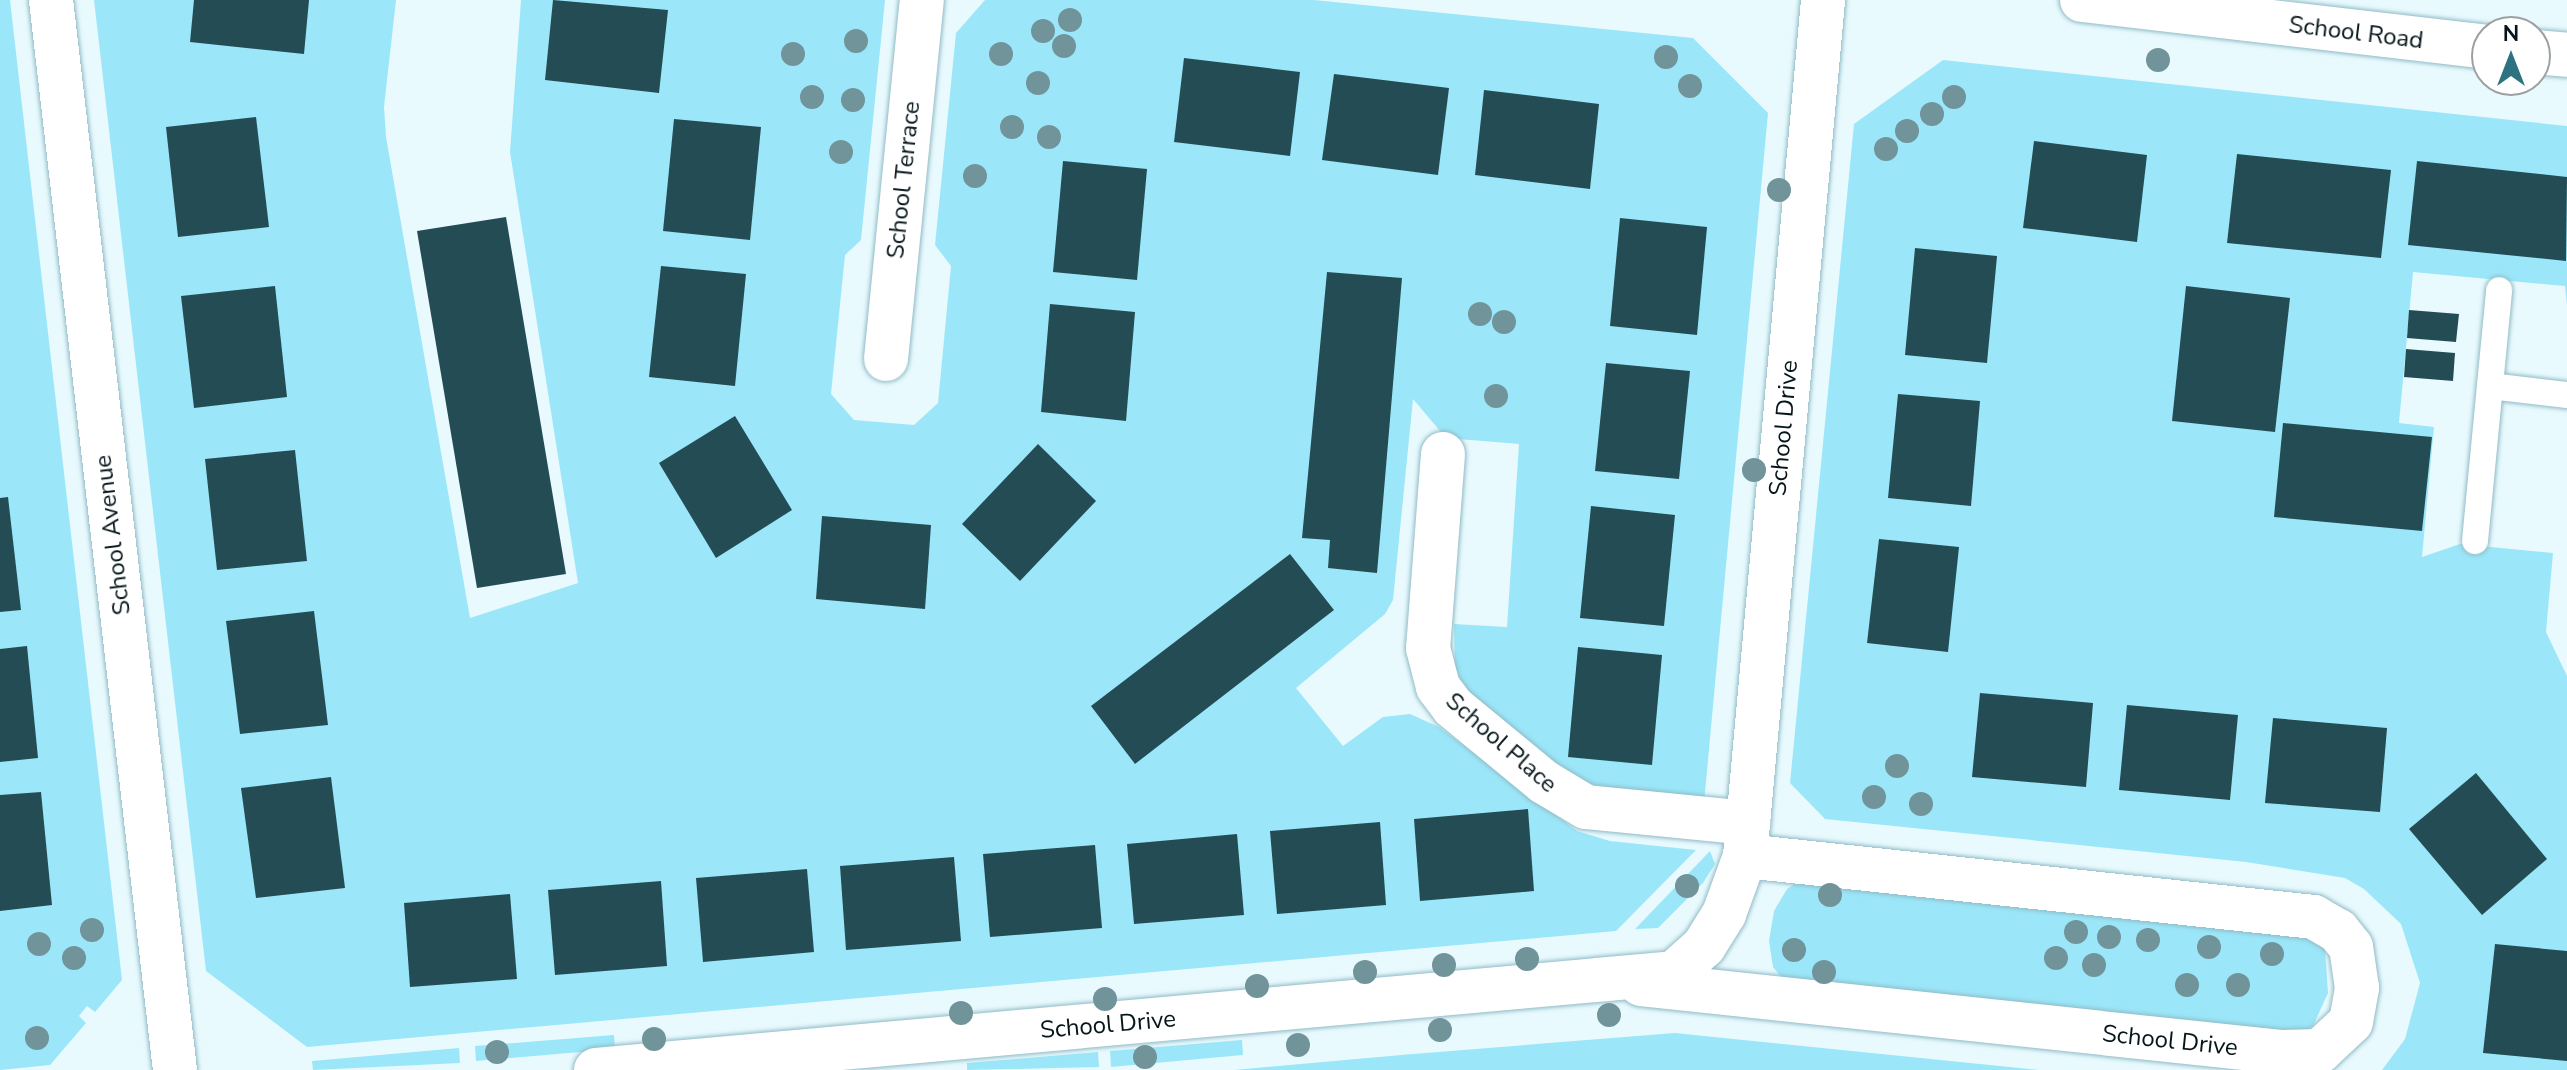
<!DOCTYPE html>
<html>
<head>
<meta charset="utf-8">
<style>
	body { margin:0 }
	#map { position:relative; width:2567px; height:1070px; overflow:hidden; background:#e8fafe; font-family:"Nunito Sans",sans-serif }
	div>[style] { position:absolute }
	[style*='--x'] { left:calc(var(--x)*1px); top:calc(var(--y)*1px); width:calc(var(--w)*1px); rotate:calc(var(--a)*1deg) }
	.green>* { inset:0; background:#9be7f9 }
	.building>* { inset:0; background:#244c55 }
	.roads { filter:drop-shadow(0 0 2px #90bbc6) drop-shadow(0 0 2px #90bbc6) }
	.service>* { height:26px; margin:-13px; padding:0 13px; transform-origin:13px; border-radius:13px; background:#fff }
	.minor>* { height:44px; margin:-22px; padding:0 22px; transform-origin:22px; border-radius:22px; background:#fff }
	.tertiary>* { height:44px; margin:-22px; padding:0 22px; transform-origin:22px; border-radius:22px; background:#fff }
	.trees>* { width:24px; height:24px; margin:-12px; border-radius:50%; background:#71939a }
	span { translate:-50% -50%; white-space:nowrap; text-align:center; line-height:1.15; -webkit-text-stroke:8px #fff; paint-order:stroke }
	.street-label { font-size:24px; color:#051519 }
	.north { position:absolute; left:2471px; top:16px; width:80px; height:80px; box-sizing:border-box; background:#fff; border:2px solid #9ba1a3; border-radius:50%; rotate:0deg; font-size:22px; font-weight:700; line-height:32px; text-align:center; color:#051519 }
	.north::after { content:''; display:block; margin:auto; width:28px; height:36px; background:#2d7281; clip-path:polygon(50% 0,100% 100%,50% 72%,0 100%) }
</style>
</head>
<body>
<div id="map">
	<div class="green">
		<i style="clip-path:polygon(0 0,10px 0,122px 980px,95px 1012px,87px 1006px,79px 1016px,86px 1023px,50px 1065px,0 1070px)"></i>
		<i style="clip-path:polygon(94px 0,396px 0,384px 107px,386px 137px,470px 618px,578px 583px,510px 152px,521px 0,885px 0,861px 240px,845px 255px,831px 394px,854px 420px,914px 425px,938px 403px,951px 266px,935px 245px,956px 33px,985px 0,1314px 0,1693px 38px,1768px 113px,1704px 803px,1584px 789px,1463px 687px,1455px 665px,1454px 624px,1507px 627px,1519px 444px,1446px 438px,1413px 399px,1393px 600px,1385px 614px,1296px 688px,1343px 746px,1383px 717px,1410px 714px,1439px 727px,1577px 831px,1610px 841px,1696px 850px,1616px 931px,307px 1047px,206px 971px)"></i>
		<i style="clip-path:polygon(1943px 60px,2567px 126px,2567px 305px,2565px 286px,2413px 272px,2399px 423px,2434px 427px,2422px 557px,2460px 544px,2553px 553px,2546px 632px,2567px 676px,2567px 1070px,2382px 1070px,2405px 1039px,2420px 983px,2401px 924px,2364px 889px,2345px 878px,2246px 862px,1825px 819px,1790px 783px,1854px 124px)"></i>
		<i style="clip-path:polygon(1710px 851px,1715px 864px,1703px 883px,1658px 928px,1635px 929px)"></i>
		<i style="clip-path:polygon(1805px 877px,2313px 935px,2325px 949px,2328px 993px,2313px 1026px,2298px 1034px,1787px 985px,1773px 967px,1769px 941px,1774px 911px,1787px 889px)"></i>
		<i style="clip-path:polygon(1675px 1033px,2039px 1070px,1234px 1070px,1401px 1055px)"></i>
		<i style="clip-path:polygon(614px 1035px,615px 1049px,476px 1061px,475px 1046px)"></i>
		<i style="clip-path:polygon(1242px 1040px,1243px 1055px,1111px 1067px,1110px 1051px)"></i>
		<i style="clip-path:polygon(459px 1048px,460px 1063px,313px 1070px,312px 1061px)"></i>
		<i style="clip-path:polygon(1098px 1052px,1099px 1067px,967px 1070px,967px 1063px)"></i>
	</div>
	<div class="building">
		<i style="clip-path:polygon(194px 0,309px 0,304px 54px,190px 42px)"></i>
		<i style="clip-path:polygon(553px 0,668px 10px,659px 93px,545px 80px)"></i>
		<i style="clip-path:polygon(1184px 58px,1300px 72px,1290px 156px,1174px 142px)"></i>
		<i style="clip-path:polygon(1334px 74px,1449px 88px,1438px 175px,1322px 160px)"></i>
		<i style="clip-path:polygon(1484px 90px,1599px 104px,1590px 189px,1475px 175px)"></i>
		<i style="clip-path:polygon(256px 117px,269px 227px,178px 237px,166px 127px)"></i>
		<i style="clip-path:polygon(674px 119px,761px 127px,750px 240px,663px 231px)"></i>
		<i style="clip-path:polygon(2034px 141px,2147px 155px,2137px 242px,2023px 228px)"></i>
		<i style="clip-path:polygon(2237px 154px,2391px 170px,2381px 258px,2227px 243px)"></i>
		<i style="clip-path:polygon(1063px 161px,1147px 169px,1137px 280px,1053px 272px)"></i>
		<i style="clip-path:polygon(2417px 161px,2567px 177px,2566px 261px,2408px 245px)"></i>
		<i style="clip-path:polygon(506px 217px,566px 574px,477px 588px,417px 231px)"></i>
		<i style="clip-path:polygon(1620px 218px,1707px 227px,1697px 335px,1610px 326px)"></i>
		<i style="clip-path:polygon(1915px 248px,1997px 256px,1987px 363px,1905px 355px)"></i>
		<i style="clip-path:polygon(661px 266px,746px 274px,735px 386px,649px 377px)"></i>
		<i style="clip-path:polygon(1327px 272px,1402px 278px,1377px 573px,1328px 568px,1330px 540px,1302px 538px)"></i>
		<i style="clip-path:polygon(275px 286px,287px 397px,194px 408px,181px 296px)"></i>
		<i style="clip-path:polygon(2186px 286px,2290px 298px,2275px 432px,2172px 421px)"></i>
		<i style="clip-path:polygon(1050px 304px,1135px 312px,1126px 421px,1041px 412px)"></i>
		<i style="clip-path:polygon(2409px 310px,2459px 314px,2456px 342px,2407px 338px)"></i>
		<i style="clip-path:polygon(2406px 349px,2455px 353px,2453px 381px,2404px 377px)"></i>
		<i style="clip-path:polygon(1606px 363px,1690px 371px,1679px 479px,1595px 471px)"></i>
		<i style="clip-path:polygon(1898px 394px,1980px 401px,1971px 506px,1888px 498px)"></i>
		<i style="clip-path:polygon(735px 416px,792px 510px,716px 558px,659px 463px)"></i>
		<i style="clip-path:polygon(2283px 423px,2432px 437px,2422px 531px,2274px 517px)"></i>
		<i style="clip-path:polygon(1038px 444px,1096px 501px,1020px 581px,962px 524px)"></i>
		<i style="clip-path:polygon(295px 450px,307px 561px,217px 570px,205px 459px)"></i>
		<i style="clip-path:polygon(8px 497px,21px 610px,0 612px,0 498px)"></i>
		<i style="clip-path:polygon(1591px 506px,1675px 515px,1664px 626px,1580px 618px)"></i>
		<i style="clip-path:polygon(822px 516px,931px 525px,925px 609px,816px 599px)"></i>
		<i style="clip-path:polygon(1879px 539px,1959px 547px,1948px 652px,1867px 643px)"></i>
		<i style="clip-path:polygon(1290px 554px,1334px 610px,1135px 764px,1091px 706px)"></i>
		<i style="clip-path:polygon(314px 611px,328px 725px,240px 734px,226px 621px)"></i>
		<i style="clip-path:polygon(27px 646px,38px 758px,0 762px,0 649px)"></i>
		<i style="clip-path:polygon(1578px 647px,1662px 655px,1652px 765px,1568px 757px)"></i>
		<i style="clip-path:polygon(1980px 693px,2093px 703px,2086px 787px,1972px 777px)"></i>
		<i style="clip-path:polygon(2127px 705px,2238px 715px,2230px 800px,2119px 790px)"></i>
		<i style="clip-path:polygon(2273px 718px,2387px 728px,2380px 812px,2265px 803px)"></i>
		<i style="clip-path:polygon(2476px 773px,2547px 859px,2482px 915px,2409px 829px)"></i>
		<i style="clip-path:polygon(331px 777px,345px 888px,256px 898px,241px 788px)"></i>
		<i style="clip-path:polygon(41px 792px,52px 905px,0 911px,0 795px)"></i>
		<i style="clip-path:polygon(1528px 809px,1534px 891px,1420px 901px,1414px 819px)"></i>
		<i style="clip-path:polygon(1380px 822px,1386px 905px,1277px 914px,1270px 831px)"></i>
		<i style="clip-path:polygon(1237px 834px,1244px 915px,1134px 924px,1127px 844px)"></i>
		<i style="clip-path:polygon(1095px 845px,1102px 928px,990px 937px,983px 854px)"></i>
		<i style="clip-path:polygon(954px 857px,961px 941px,846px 950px,840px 866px)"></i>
		<i style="clip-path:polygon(807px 869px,814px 952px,703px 962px,696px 878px)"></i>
		<i style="clip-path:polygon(661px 881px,667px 966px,555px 975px,548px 890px)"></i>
		<i style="clip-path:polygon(510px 894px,517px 979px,410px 987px,404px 903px)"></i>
		<i style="clip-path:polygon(2495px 944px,2567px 951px,2567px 1061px,2483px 1053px)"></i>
	</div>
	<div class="roads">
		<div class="service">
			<i style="--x:2490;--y:386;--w:78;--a:6.7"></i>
			<i style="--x:2475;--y:541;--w:252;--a:-84.5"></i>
		</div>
		<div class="minor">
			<i style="--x:51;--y:0;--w:1077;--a:83.39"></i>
			<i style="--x:886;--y:359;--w:361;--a:-84.3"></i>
			<i style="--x:1443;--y:454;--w:195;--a:94.4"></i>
			<i style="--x:1428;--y:648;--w:40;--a:75.6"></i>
			<i style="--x:1438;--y:687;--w:25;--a:53"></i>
			<i style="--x:1453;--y:707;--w:118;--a:39.5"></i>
			<i style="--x:1544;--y:782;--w:49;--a:30.8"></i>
			<i style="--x:1586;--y:807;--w:163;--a:5.6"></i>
			<i style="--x:1641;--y:984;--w:643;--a:6.07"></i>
			<i style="--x:2280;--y:1052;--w:40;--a:-1.4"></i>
			<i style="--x:2320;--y:1051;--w:42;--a:-43.1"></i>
			<i style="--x:2351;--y:1022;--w:35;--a:-80"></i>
			<i style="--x:2357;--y:988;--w:41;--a:-98.3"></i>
			<i style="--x:2351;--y:947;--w:21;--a:-129"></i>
			<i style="--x:2338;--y:931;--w:28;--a:-150"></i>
			<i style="--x:2314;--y:917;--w:572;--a:-173.88"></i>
			<i style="--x:596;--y:1070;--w:1082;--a:-5.14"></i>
			<i style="--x:1674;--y:973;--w:40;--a:-42"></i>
			<i style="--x:1704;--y:946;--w:38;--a:-58"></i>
			<i style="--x:1724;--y:914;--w:62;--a:-70.1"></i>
			<i style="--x:1745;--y:856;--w:860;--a:-84.79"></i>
		</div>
		<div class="tertiary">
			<i style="--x:2082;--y:0;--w:408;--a:6.6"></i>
			<i style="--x:2535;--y:52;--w:32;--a:5"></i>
		</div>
	</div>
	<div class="trees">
		<i style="left:1070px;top:20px"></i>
		<i style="left:1043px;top:31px"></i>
		<i style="left:856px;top:41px"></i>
		<i style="left:1064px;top:46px"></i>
		<i style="left:793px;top:54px"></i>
		<i style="left:1001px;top:54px"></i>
		<i style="left:1666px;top:57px"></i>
		<i style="left:2158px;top:60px"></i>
		<i style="left:1038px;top:83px"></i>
		<i style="left:1690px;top:86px"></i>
		<i style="left:812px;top:97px"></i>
		<i style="left:1954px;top:97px"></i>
		<i style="left:853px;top:100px"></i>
		<i style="left:1932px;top:114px"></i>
		<i style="left:1012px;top:127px"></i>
		<i style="left:1907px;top:131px"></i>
		<i style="left:1049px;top:137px"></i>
		<i style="left:1886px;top:149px"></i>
		<i style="left:841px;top:152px"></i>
		<i style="left:975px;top:176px"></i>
		<i style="left:1779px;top:190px"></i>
		<i style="left:1480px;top:314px"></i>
		<i style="left:1504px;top:322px"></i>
		<i style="left:1496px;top:396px"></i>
		<i style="left:1754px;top:470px"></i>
		<i style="left:1897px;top:766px"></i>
		<i style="left:1874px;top:797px"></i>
		<i style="left:1921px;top:804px"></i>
		<i style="left:1687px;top:886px"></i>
		<i style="left:1830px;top:895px"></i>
		<i style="left:92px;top:930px"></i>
		<i style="left:2076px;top:932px"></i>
		<i style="left:2109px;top:937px"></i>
		<i style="left:2148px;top:940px"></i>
		<i style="left:39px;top:944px"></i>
		<i style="left:2209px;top:947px"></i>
		<i style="left:1794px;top:950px"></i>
		<i style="left:2272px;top:954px"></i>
		<i style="left:74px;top:958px"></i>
		<i style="left:2056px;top:958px"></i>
		<i style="left:1527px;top:959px"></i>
		<i style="left:1444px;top:965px"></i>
		<i style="left:2094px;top:965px"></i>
		<i style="left:1365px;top:972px"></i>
		<i style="left:1824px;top:972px"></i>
		<i style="left:2187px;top:985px"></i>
		<i style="left:2238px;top:985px"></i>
		<i style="left:1257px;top:986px"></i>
		<i style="left:1105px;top:999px"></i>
		<i style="left:961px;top:1013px"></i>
		<i style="left:1609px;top:1015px"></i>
		<i style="left:1440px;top:1030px"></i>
		<i style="left:37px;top:1038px"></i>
		<i style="left:654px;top:1039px"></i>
		<i style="left:1298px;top:1045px"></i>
		<i style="left:497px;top:1052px"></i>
		<i style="left:1145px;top:1057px"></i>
	</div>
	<div class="street-label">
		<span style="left:2356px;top:33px;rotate:7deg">School Road</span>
		<span style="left:904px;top:180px;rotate:-84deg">School Terrace</span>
		<span style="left:1784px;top:428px;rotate:-85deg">School Drive</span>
		<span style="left:113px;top:535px;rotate:-97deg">School Avenue</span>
		<span style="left:1501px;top:743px;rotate:41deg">School Place</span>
		<span style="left:1108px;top:1025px;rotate:-5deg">School Drive</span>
		<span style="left:2170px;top:1041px;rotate:6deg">School Drive</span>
	</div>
	<div class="north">N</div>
</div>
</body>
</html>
